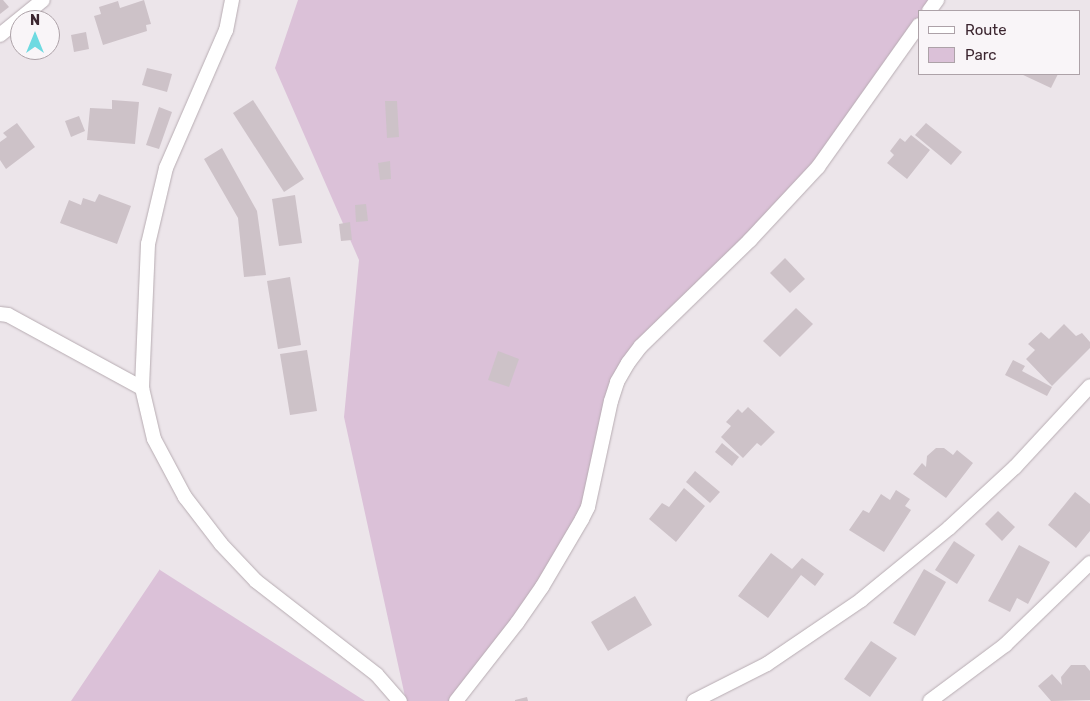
<!DOCTYPE html>
<html>
<head>
<meta charset="utf-8">
<style>
	body { margin:0 }
	#map { position:relative; width:1090px; height:701px; overflow:hidden; background:#ece5ea; font-family:Rubik,sans-serif }
	div>[style] { position:absolute }
	[style*='--x'] { left:calc(var(--x)*1px); top:calc(var(--y)*1px); width:calc(var(--w)*1px); rotate:calc(var(--a)*1deg) }
	.green>* { inset:0; background:#dbc1d8 }
	.building>* { inset:0; background:#cdc2c8 }
	.roads { filter:drop-shadow(0 0 1px #b7acb2) drop-shadow(0 0 1px #b7acb2) }
	.minor>* { height:14px; margin:-7px; padding:0 7px; transform-origin:7px; border-radius:7px; background:#fff }
	span { translate:-50% -50%; white-space:nowrap; text-align:center; line-height:1.15; -webkit-text-stroke:5px #f9f5f8; paint-order:stroke }
	.legend { position:absolute; left:918px; top:10px; width:162px; height:65px; box-sizing:border-box; background:#f9f5f8; border:1px solid #ada2a8; margin:0; padding:6px 9px; list-style:none; font-size:15px; color:#3c2630 }
	.legend li { display:flex; align-items:center; gap:10px; height:25px }
	.legend b { width:25px; border:1px solid #ada2a8 }
	.north { position:absolute; left:10px; top:10px; width:50px; height:50px; box-sizing:border-box; background:#f9f5f8; border:1px solid #ada2a8; border-radius:50%; rotate:0deg; font-size:14px; font-weight:700; line-height:20px; text-align:center; color:#3c2630 }
	.north::after { content:''; display:block; margin:auto; width:18px; height:22px; background:#6edae1; clip-path:polygon(50% 0,100% 100%,50% 72%,0 100%) }
</style>
</head>
<body>
<div id="map">
	<div class="green">
		<i style="clip-path:polygon(298px 0,937px 0,929px 11px,919px 11px,919px 25px,818px 167px,628px 363px,582px 519px,456px 701px,406px 701px,344px 417px,359px 260px,275px 68px)"></i>
		<i style="clip-path:polygon(160px 569px,160px 570px,365px 701px,71px 701px)"></i>
	</div>
	<div class="building">
		<i style="clip-path:polygon(0 0,3px 0,9px 7px,0 14px)"></i>
		<i style="clip-path:polygon(144px 0,151px 24px,146px 25px,147px 31px,103px 45px,94px 16px,101px 14px,99px 7px,118px 1px,120px 8px)"></i>
		<i style="clip-path:polygon(86px 32px,89px 49px,74px 52px,71px 35px)"></i>
		<i style="clip-path:polygon(147px 68px,172px 74px,167px 92px,142px 85px)"></i>
		<i style="clip-path:polygon(1021px 74px,1058px 74px,1051px 88px)"></i>
		<i style="clip-path:polygon(112px 100px,139px 102px,135px 144px,87px 140px,90px 108px,112px 109px)"></i>
		<i style="clip-path:polygon(253px 100px,304px 179px,284px 192px,233px 113px)"></i>
		<i style="clip-path:polygon(385px 101px,397px 101px,399px 137px,387px 138px)"></i>
		<i style="clip-path:polygon(159px 107px,172px 112px,159px 149px,146px 145px)"></i>
		<i style="clip-path:polygon(79px 116px,85px 131px,71px 137px,65px 121px)"></i>
		<i style="clip-path:polygon(17px 123px,35px 147px,6px 169px,0 160px,0 142px,7px 137px,3px 133px)"></i>
		<i style="clip-path:polygon(926px 123px,962px 152px,951px 165px,915px 135px)"></i>
		<i style="clip-path:polygon(911px 135px,930px 150px,907px 179px,887px 163px,894px 155px,890px 151px,900px 138px,905px 142px)"></i>
		<i style="clip-path:polygon(222px 148px,257px 211px,266px 275px,244px 277px,238px 218px,204px 159px)"></i>
		<i style="clip-path:polygon(390px 161px,391px 179px,380px 180px,378px 163px)"></i>
		<i style="clip-path:polygon(99px 194px,131px 206px,117px 244px,60px 223px,69px 200px,81px 205px,83px 198px,95px 202px)"></i>
		<i style="clip-path:polygon(295px 195px,302px 243px,279px 246px,272px 199px)"></i>
		<i style="clip-path:polygon(366px 204px,368px 221px,356px 222px,355px 205px)"></i>
		<i style="clip-path:polygon(350px 222px,352px 240px,341px 241px,339px 224px)"></i>
		<i style="clip-path:polygon(785px 258px,805px 279px,790px 293px,770px 273px)"></i>
		<i style="clip-path:polygon(290px 277px,301px 345px,278px 349px,267px 281px)"></i>
		<i style="clip-path:polygon(796px 308px,813px 324px,780px 357px,763px 341px)"></i>
		<i style="clip-path:polygon(1064px 324px,1076px 336px,1082px 333px,1090px 342px,1090px 348px,1052px 386px,1026px 359px,1035px 350px,1028px 344px,1041px 332px,1049px 339px)"></i>
		<i style="clip-path:polygon(307px 350px,317px 411px,290px 415px,280px 354px)"></i>
		<i style="clip-path:polygon(498px 351px,519px 359px,509px 387px,488px 380px)"></i>
		<i style="clip-path:polygon(1013px 360px,1025px 366px,1022px 371px,1052px 387px,1047px 396px,1005px 375px)"></i>
		<i style="clip-path:polygon(748px 407px,775px 432px,761px 446px,757px 443px,743px 458px,721px 437px,731px 426px,726px 422px,738px 409px,742px 413px)"></i>
		<i style="clip-path:polygon(722px 443px,739px 457px,732px 466px,715px 452px)"></i>
		<i style="clip-path:polygon(936px 448px,944px 448px,953px 455px,957px 450px,973px 463px,946px 498px,913px 474px,922px 463px,926px 467px,927px 456px)"></i>
		<i style="clip-path:polygon(695px 471px,720px 492px,710px 503px,686px 482px)"></i>
		<i style="clip-path:polygon(684px 488px,705px 506px,676px 542px,649px 519px,662px 503px,669px 507px)"></i>
		<i style="clip-path:polygon(896px 490px,910px 499px,905px 506px,911px 510px,884px 552px,849px 530px,863px 510px,869px 513px,881px 494px,890px 500px)"></i>
		<i style="clip-path:polygon(1075px 492px,1090px 504px,1090px 531px,1076px 548px,1048px 525px)"></i>
		<i style="clip-path:polygon(998px 511px,1015px 527px,1002px 541px,985px 524px)"></i>
		<i style="clip-path:polygon(954px 541px,975px 555px,957px 584px,935px 570px)"></i>
		<i style="clip-path:polygon(1019px 545px,1050px 562px,1028px 604px,1017px 598px,1010px 612px,988px 601px)"></i>
		<i style="clip-path:polygon(771px 553px,792px 569px,802px 558px,824px 574px,815px 586px,801px 575px,768px 618px,738px 596px)"></i>
		<i style="clip-path:polygon(924px 569px,946px 582px,915px 636px,893px 623px)"></i>
		<i style="clip-path:polygon(635px 596px,652px 625px,608px 651px,591px 622px)"></i>
		<i style="clip-path:polygon(871px 641px,897px 658px,870px 697px,844px 679px)"></i>
		<i style="clip-path:polygon(1071px 665px,1085px 665px,1090px 671px,1090px 700px,1051px 701px,1038px 686px,1052px 674px,1062px 685px,1061px 677px)"></i>
		<i style="clip-path:polygon(527px 697px,528px 701px,515px 701px,515px 700px)"></i>
	</div>
	<div class="roads">
		<div class="minor">
			<i style="--x:232;--y:0;--w:31;--a:101"></i>
			<i style="--x:226;--y:30;--w:150;--a:113.5"></i>
			<i style="--x:166;--y:168;--w:78;--a:103.3"></i>
			<i style="--x:148;--y:244;--w:144;--a:92.4"></i>
			<i style="--x:142;--y:388;--w:52;--a:76.8"></i>
			<i style="--x:154;--y:439;--w:66;--a:61.9"></i>
			<i style="--x:185;--y:497;--w:59;--a:52.5"></i>
			<i style="--x:221;--y:544;--w:51;--a:46.6"></i>
			<i style="--x:256;--y:581;--w:153;--a:37.8"></i>
			<i style="--x:377;--y:675;--w:35;--a:49"></i>
			<i style="--x:929;--y:11;--w:14;--a:-54"></i>
			<i style="--x:0;--y:35;--w:55;--a:-39.1"></i>
			<i style="--x:0;--y:314;--w:8;--a:7"></i>
			<i style="--x:8;--y:315;--w:153;--a:28.6"></i>
			<i style="--x:456;--y:701;--w:99;--a:-52"></i>
			<i style="--x:517;--y:623;--w:44;--a:-55.2"></i>
			<i style="--x:542;--y:587;--w:79;--a:-59.5"></i>
			<i style="--x:582;--y:519;--w:13;--a:-63"></i>
			<i style="--x:588;--y:507;--w:108;--a:-77.8"></i>
			<i style="--x:611;--y:401;--w:20;--a:-72"></i>
			<i style="--x:617;--y:382;--w:22;--a:-60"></i>
			<i style="--x:628;--y:363;--w:21;--a:-53"></i>
			<i style="--x:641;--y:346;--w:152;--a:-44.2"></i>
			<i style="--x:750;--y:240;--w:100;--a:-47"></i>
			<i style="--x:818;--y:167;--w:174;--a:-54.6"></i>
			<i style="--x:694;--y:701;--w:82;--a:-26.9"></i>
			<i style="--x:767;--y:664;--w:114;--a:-34.2"></i>
			<i style="--x:861;--y:600;--w:114;--a:-39.3"></i>
			<i style="--x:949;--y:528;--w:90;--a:-42.7"></i>
			<i style="--x:1015;--y:467;--w:110;--a:-47.2"></i>
			<i style="--x:930;--y:701;--w:94;--a:-36.7"></i>
			<i style="--x:1005;--y:645;--w:118;--a:-44"></i>
		</div>
	</div>
	<ul class="legend">
	<li><b style="height:6px;background:#fff"></b>Route</li>
	<li><b style="height:14px;background:#dbc1d8"></b>Parc</li>
	</ul>
	<div class="north">N</div>
</div>
</body>
</html>
